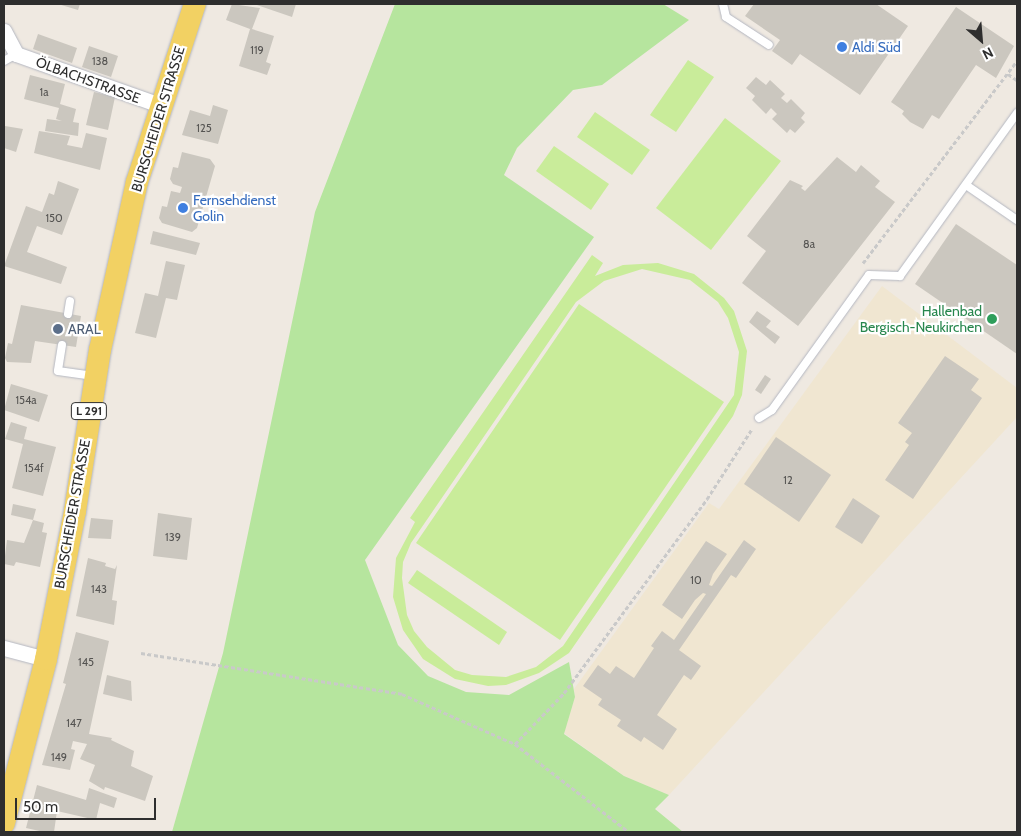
<!DOCTYPE html>
<html>
<head>
<meta charset="utf-8">
<style>
	body { margin:0 }
	#map { position:relative; width:1021px; height:836px; overflow:hidden; background:#efe9e1; font-family:Cabin,sans-serif }
	div>[style] { position:absolute }
	[style*='--x'] { left:calc(var(--x)*1px); top:calc(var(--y)*1px); width:calc(var(--w)*1px); rotate:calc(var(--a)*1deg) }
	.education>* { inset:0; background:#f0e6d1 }
	.green>* { inset:0; background:#b6e59e }
	.pitch>* { inset:0; background:#c9ec9a }
	.building>* { inset:0; background:#cbc7bf }
	.path>* { height:3px; margin-top:-1.5px; transform-origin:0; background:repeating-linear-gradient(90deg,#c9c9c9 0 4px,transparent 0 6.5px) }
	.roads { filter:drop-shadow(0 0 1px #b4b7c1) drop-shadow(0 0 1px #b4b7c1) }
	.service>* { height:8px; margin:-4px; padding:0 4px; transform-origin:4px; border-radius:4px; background:#fff }
	.minor>* { height:15px; margin:-7.5px; padding:0 7.5px; transform-origin:7.5px; border-radius:7.5px; background:#fff }
	.primary>* { height:22px; margin:-11px; padding:0 11px; transform-origin:11px; border-radius:11px; background:#f2d163 }
	.dots>* { width:14px; height:14px; translate:-50% -50%; box-sizing:border-box; border:2px solid #fff; border-radius:50% }
	span { translate:-50% -50%; white-space:nowrap; text-align:center; line-height:1.15; -webkit-text-stroke:4.5px #fff; paint-order:stroke }
	.number-label { font-size:11px; color:#555452 }
	.number-label span { -webkit-text-stroke-width:0 }
	.shield-label span { padding:1px 4px; background:#fff; border:1px solid; border-radius:4px; -webkit-text-stroke-width:0 }
	.shield-label { font-size:12px; color:#2e2e2e; font-weight:700 }
	.shop-label { font-size:14px; color:#366cbe }
	.left { translate:0 -50%; text-align:left }
	.street-label { font-size:14px; color:#2e2e2e }
	.leisure-label { font-size:14px; color:#27864d }
	.right { translate:-100% -50%; text-align:right }
	.service-label { font-size:14px; color:#4e5e75 }
	.frame { position:absolute; inset:0; border:5px solid #2e2e2e; pointer-events:none }
	.north { position:absolute; left:956px; top:15px; width:50px; height:50px; -webkit-text-stroke:4px #fff; paint-order:stroke; rotate:153deg; font-size:14px; font-weight:700; line-height:20px; text-align:center; color:#2e2e2e }
	.north::after { content:''; display:block; margin:auto; width:18px; height:22px; background:#2e2e2e; clip-path:polygon(50% 0,100% 100%,50% 72%,0 100%) }
	.scale { position:absolute; left:15px; top:798px; width:141px; height:22px; box-sizing:border-box; border:2px solid #2e2e2e; border-top:0; padding-left:6px; font-size:15px; line-height:18px; white-space:nowrap; color:#2e2e2e; -webkit-text-stroke:4px #fff; paint-order:stroke }
</style>
</head>
<body>
<div id="map">
	<div class="education">
		<i style="clip-path:polygon(882px 286px,1017px 388px,1017px 417px,669px 795px,624px 776px,564px 733px,575px 697px,574px 689px,709px 503px,719px 509px)"></i>
	</div>
	<div class="green">
		<i style="clip-path:polygon(395px 4px,663px 4px,689px 20px,602px 85px,573px 90px,517px 148px,504px 175px,594px 237px,365px 560px,398px 645px,428px 676px,466px 692px,509px 695px,569px 662px,575px 697px,564px 734px,624px 776px,669px 795px,655px 809px,683px 832px,172px 832px,223px 653px,315px 212px)"></i>
	</div>
	<div class="pitch">
		<i style="clip-path:polygon(688px 60px,714px 77px,676px 132px,650px 115px)"></i>
		<i style="clip-path:polygon(595px 112px,650px 150px,632px 175px,577px 137px)"></i>
		<i style="clip-path:polygon(725px 118px,781px 161px,711px 250px,656px 208px)"></i>
		<i style="clip-path:polygon(554px 146px,609px 184px,591px 210px,536px 171px)"></i>
		<i style="clip-path:polygon(evenodd,592px 255px,603px 263px,595px 276px,623px 265px,658px 263px,694px 274px,724px 298px,734px 311px,747px 351px,742px 395px,733px 416px,569px 653px,539px 673px,506px 685px,488px 686px,455px 679px,423px 659px,403px 630px,393px 597px,396px 558px,415px 522px,410px 518px,592px 255px,642px 269px,690px 280px,718px 302px,728px 318px,739px 352px,734px 395px,563px 646px,536px 667px,506px 677px,472px 675px,455px 670px,427px 647px,414px 631px,407px 615px,402px 578px,403px 562px,411px 543px,576px 302px,604px 281px,642px 269px)"></i>
		<i style="clip-path:polygon(579px 304px,724px 402px,560px 640px,416px 543px)"></i>
		<i style="clip-path:polygon(417px 570px,507px 632px,499px 645px,408px 583px)"></i>
	</div>
	<div class="building">
		<i style="clip-path:polygon(58px 4px,80px 4px,78px 10px)"></i>
		<i style="clip-path:polygon(232px 4px,260px 8px,252px 29px,274px 36px,266px 62px,271px 64px,267px 75px,239px 66px,250px 29px,226px 20px)"></i>
		<i style="clip-path:polygon(254px 4px,296px 4px,292px 17px)"></i>
		<i style="clip-path:polygon(754px 4px,876px 4px,908px 26px,860px 95px,800px 54px,792px 65px,772px 51px,780px 40px,745px 16px)"></i>
		<i style="clip-path:polygon(956px 7px,1014px 46px,996px 78px,976px 65px,939px 119px,932px 115px,923px 129px,910px 122px,902px 114px,904px 111px,891px 102px)"></i>
		<i style="clip-path:polygon(38px 34px,77px 48px,72px 63px,33px 49px)"></i>
		<i style="clip-path:polygon(89px 46px,118px 56px,111px 77px,82px 67px)"></i>
		<i style="clip-path:polygon(30px 75px,65px 84px,60px 104px,76px 109px,73px 122px,79px 123px,78px 136px,45px 131px,47px 119px,62px 121px,56px 119px,59px 108px,24px 99px)"></i>
		<i style="clip-path:polygon(756px 77px,766px 85px,770px 80px,785px 94px,781px 98px,787px 103px,791px 99px,805px 113px,801px 118px,805px 122px,795px 133px,790px 129px,787px 133px,772px 119px,777px 114px,771px 108px,766px 114px,752px 100px,755px 96px,746px 88px)"></i>
		<i style="clip-path:polygon(94px 92px,115px 97px,108px 130px,86px 125px)"></i>
		<i style="clip-path:polygon(213px 105px,228px 110px,218px 144px,182px 135px,190px 110px,210px 116px)"></i>
		<i style="clip-path:polygon(5px 126px,23px 129px,16px 152px,4px 148px)"></i>
		<i style="clip-path:polygon(39px 131px,70px 136px,67px 145px,82px 148px,86px 133px,107px 138px,100px 170px,34px 153px)"></i>
		<i style="clip-path:polygon(182px 152px,210px 159px,215px 166px,197px 228px,192px 232px,162px 223px,159px 218px,162px 206px,167px 207px,171px 191px,180px 193px,182px 187px,173px 184px,170px 179px,173px 167px,178px 168px)"></i>
		<i style="clip-path:polygon(837px 157px,856px 172px,861px 165px,880px 181px,875px 187px,895px 202px,798px 326px,742px 283px,766px 251px,747px 236px,790px 180px,803px 186px,801px 188px,805px 191px)"></i>
		<i style="clip-path:polygon(58px 181px,79px 189px,62px 235px,37px 226px,27px 252px,67px 267px,61px 284px,4px 266px,26px 206px,42px 212px,49px 193px,54px 195px)"></i>
		<i style="clip-path:polygon(956px 224px,1017px 265px,1017px 354px,915px 284px)"></i>
		<i style="clip-path:polygon(153px 231px,200px 243px,196px 255px,150px 244px)"></i>
		<i style="clip-path:polygon(166px 261px,185px 265px,177px 300px,166px 298px,156px 338px,135px 333px,145px 293px,158px 296px)"></i>
		<i style="clip-path:polygon(21px 305px,81px 316px,76px 347px,35px 341px,31px 363px,7px 362px,5px 358px,8px 343px,12px 344px)"></i>
		<i style="clip-path:polygon(757px 311px,771px 321px,766px 327px,780px 337px,775px 344px,749px 322px)"></i>
		<i style="clip-path:polygon(945px 356px,979px 379px,971px 390px,982px 398px,913px 499px,885px 480px,909px 445px,905px 442px,912px 433px,898px 423px)"></i>
		<i style="clip-path:polygon(765px 375px,771px 379px,761px 394px,755px 390px)"></i>
		<i style="clip-path:polygon(11px 384px,48px 395px,39px 422px,4px 410px)"></i>
		<i style="clip-path:polygon(11px 422px,27px 427px,24px 439px,56px 447px,43px 496px,12px 488px,23px 444px,5px 439px)"></i>
		<i style="clip-path:polygon(776px 437px,831px 475px,799px 522px,744px 484px)"></i>
		<i style="clip-path:polygon(853px 498px,880px 516px,862px 544px,835px 527px)"></i>
		<i style="clip-path:polygon(13px 504px,36px 509px,33px 520px,11px 515px)"></i>
		<i style="clip-path:polygon(158px 513px,192px 518px,187px 560px,153px 556px)"></i>
		<i style="clip-path:polygon(91px 518px,113px 520px,111px 539px,88px 538px)"></i>
		<i style="clip-path:polygon(33px 520px,44px 523px,42px 532px,47px 533px,40px 567px,16px 562px,14px 566px,4px 564px,7px 540px,24px 543px)"></i>
		<i style="clip-path:polygon(744px 540px,756px 549px,736px 578px,731px 575px,679px 650px,701px 666px,691px 680px,684px 675px,657px 715px,677px 729px,663px 750px,644px 737px,641px 742px,617px 726px,621px 720px,598px 705px,602px 699px,583px 686px,598px 665px,610px 674px,616px 666px,634px 678px,654px 648px,651px 646px,662px 631px,674px 640px,706px 594px,703px 593px,695px 600px,682px 619px,662px 605px,706px 541px,727px 554px,713px 574px,709px 585px,712px 586px)"></i>
		<i style="clip-path:polygon(88px 558px,106px 563px,105px 566px,115px 569px,117px 565px,112px 600px,117px 601px,114px 625px,76px 616px)"></i>
		<i style="clip-path:polygon(76px 632px,109px 641px,89px 734px,112px 738px,111px 740px,134px 751px,131px 766px,153px 776px,145px 801px,105px 787px,104px 790px,89px 781px,95px 765px,80px 759px,87px 744px,73px 741px,71px 749px,75px 750px,70px 770px,42px 765px,66px 684px,63px 683px)"></i>
		<i style="clip-path:polygon(107px 675px,131px 681px,132px 701px,103px 694px)"></i>
		<i style="clip-path:polygon(37px 785px,86px 800px,89px 788px,117px 798px,114px 808px,100px 803px,96px 820px,57px 811px,54px 832px,44px 832px,26px 828px)"></i>
	</div>
	<div class="path">
		<i style="--x:1008;--y:74;--w:11;--a:34"></i>
		<i style="--x:863;--y:263;--w:254;--a:-52.7"></i>
		<i style="--x:141;--y:653;--w:264;--a:8.9"></i>
		<i style="--x:402;--y:694;--w:124;--a:23.9"></i>
		<i style="--x:515;--y:744;--w:144;--a:37.7"></i>
		<i style="--x:515;--y:744;--w:71;--a:-46.1"></i>
		<i style="--x:564;--y:693;--w:241;--a:-53.6"></i>
		<i style="--x:707;--y:499;--w:83;--a:-57.3"></i>
	</div>
	<div class="roads">
		<div class="service">
			<i style="--x:723;--y:4;--w:13;--a:77"></i>
			<i style="--x:726;--y:17;--w:51;--a:33.1"></i>
			<i style="--x:4;--y:61;--w:14;--a:-30"></i>
			<i style="--x:966;--y:185;--w:62;--a:34.5"></i>
			<i style="--x:68;--y:314;--w:13;--a:-81"></i>
			<i style="--x:62;--y:345;--w:26;--a:99"></i>
			<i style="--x:58;--y:371;--w:36;--a:8"></i>
			<i style="--x:759;--y:418;--w:15;--a:-32"></i>
			<i style="--x:772;--y:410;--w:166;--a:-54.3"></i>
			<i style="--x:869;--y:275;--w:31;--a:2"></i>
			<i style="--x:900;--y:276;--w:201;--a:-54.3"></i>
		</div>
		<div class="minor">
			<i style="--x:4;--y:31;--w:26;--a:62"></i>
			<i style="--x:16;--y:54;--w:153;--a:19.5"></i>
			<i style="--x:4;--y:648;--w:43;--a:14.7"></i>
		</div>
		<div class="primary">
			<i style="--x:4;--y:823;--w:169;--a:-75.6"></i>
			<i style="--x:46;--y:659;--w:151;--a:-78.9"></i>
			<i style="--x:75;--y:511;--w:163;--a:-81.2"></i>
			<i style="--x:100;--y:350;--w:172;--a:-77.6"></i>
			<i style="--x:137;--y:182;--w:187;--a:-72"></i>
		</div>
	</div>
	<div class="dots">
		<i style="left:842px;top:47px;background:#3f7fe0"></i>
		<i style="left:183px;top:208px;background:#3f7fe0"></i>
		<i style="left:992px;top:319px;background:#2e9e5b"></i>
		<i style="left:58px;top:329px;background:#5c6f8a"></i>
	</div>
	<div class="number-label">
		<span style="left:257px;top:50px">119</span>
		<span style="left:100px;top:61px">138</span>
		<span style="left:44px;top:92px">1a</span>
		<span style="left:204px;top:128px">125</span>
		<span style="left:54px;top:218px">150</span>
		<span style="left:809px;top:244px">8a</span>
		<span style="left:26px;top:400px">154a</span>
		<span style="left:34px;top:468px">154f</span>
		<span style="left:788px;top:480px">12</span>
		<span style="left:173px;top:537px">139</span>
		<span style="left:696px;top:580px">10</span>
		<span style="left:99px;top:589px">143</span>
		<span style="left:86px;top:662px">145</span>
		<span style="left:74px;top:723px">147</span>
		<span style="left:59px;top:757px">149</span>
	</div>
	<div class="shield-label">
		<span style="left:89px;top:411px">L 291</span>
	</div>
	<div class="shop-label">
		<span class="left" style="left:852px;top:47px">Aldi Süd</span>
		<span class="left" style="left:193px;top:208px">Fernsehdienst<br>Golin</span>
	</div>
	<div class="street-label">
		<span style="left:88px;top:80px;rotate:20deg">ÖLBACHSTRASSE</span>
		<span style="left:158px;top:119px;rotate:-73deg">BURSCHEIDER STRASSE</span>
		<span style="left:72px;top:514px;rotate:-80deg">BURSCHEIDER STRASSE</span>
	</div>
	<div class="leisure-label">
		<span class="right" style="left:982px;top:319px">Hallenbad<br>Bergisch-Neukirchen</span>
	</div>
	<div class="service-label">
		<span class="left" style="left:68px;top:329px">ARAL</span>
	</div>
	<div class="frame"></div>
	<div class="north">N</div>
	<div class="scale">50 m</div>
</div>
</body>
</html>
